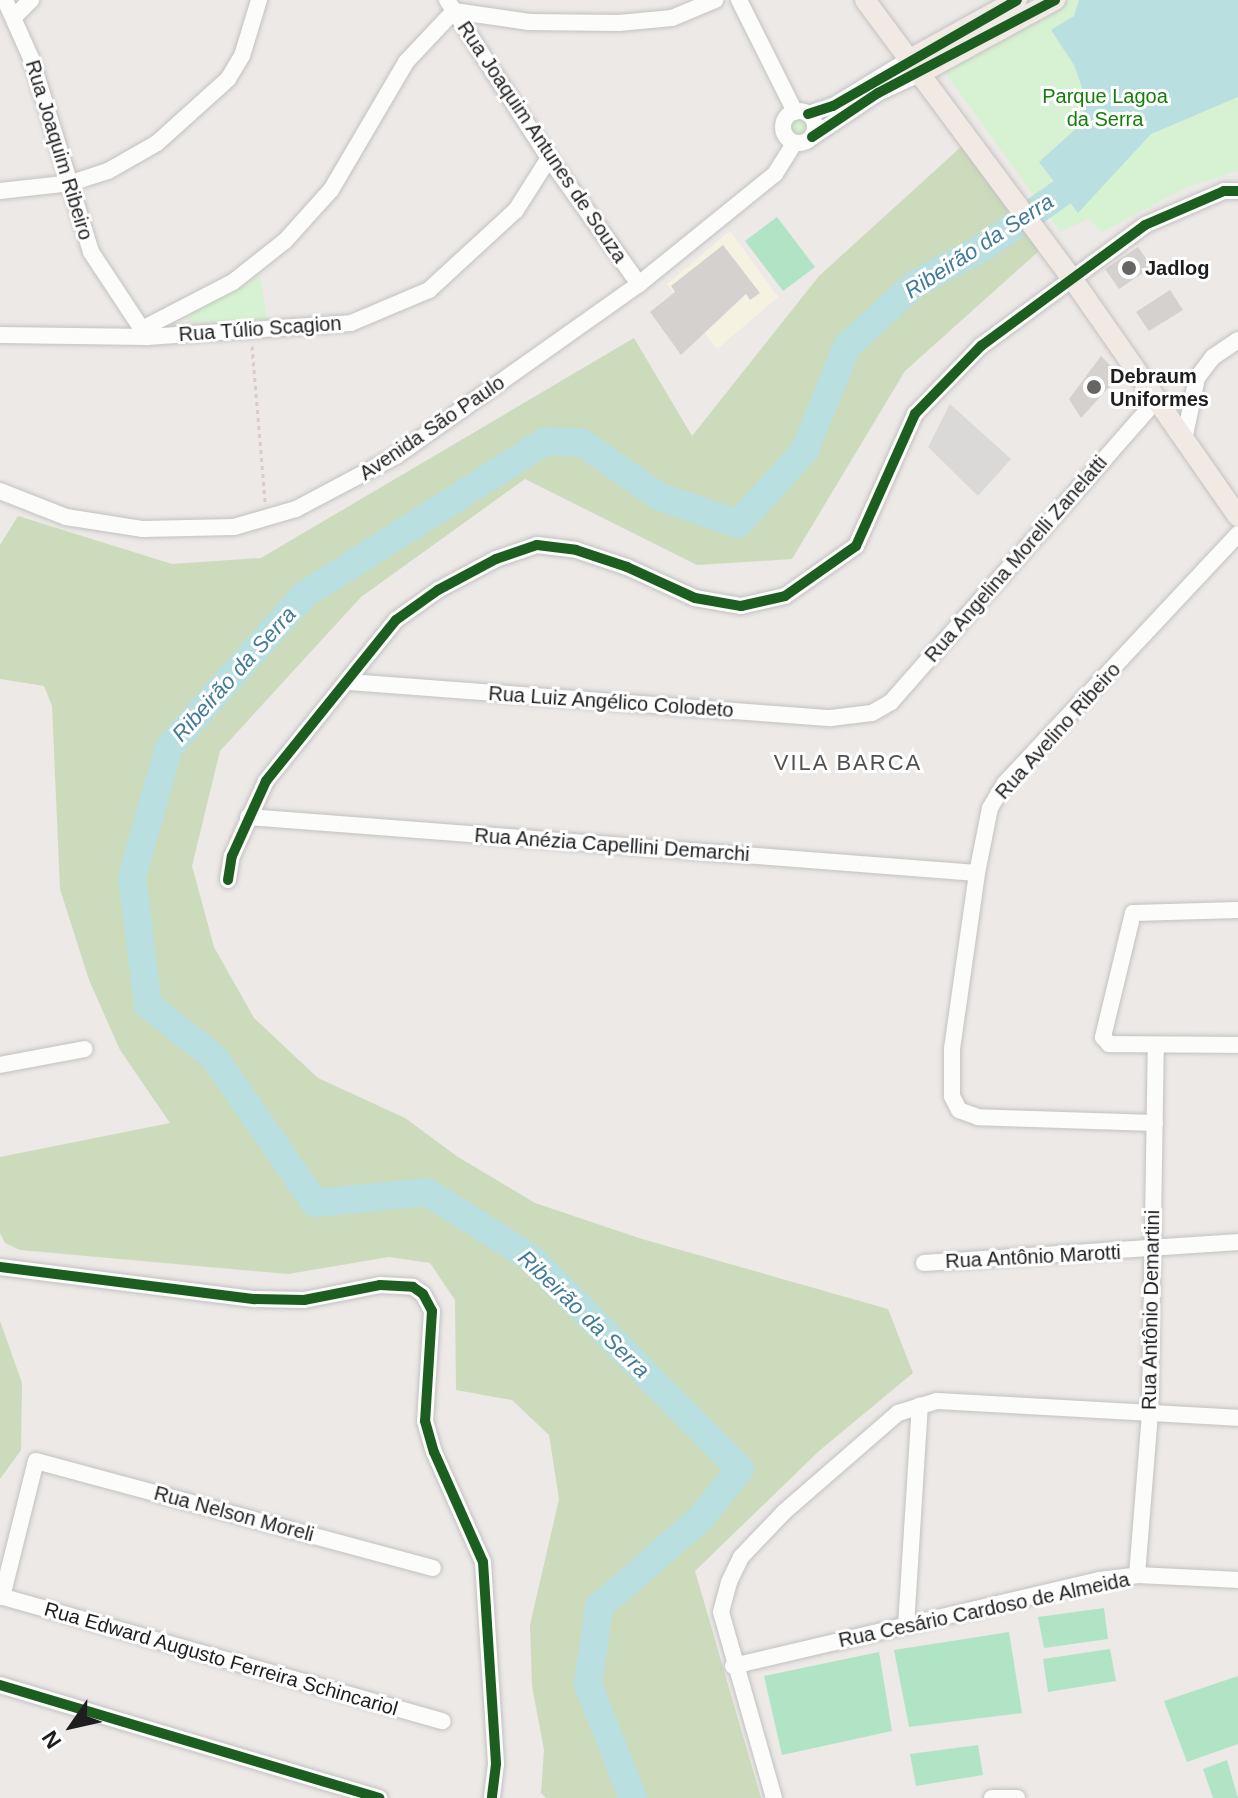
<!DOCTYPE html>
<html>
<head>
<meta charset="utf-8">
<style>
	body { margin:0 }
	#map { position:relative; width:1238px; height:1798px; overflow:hidden; background:#ece9e7; font-family:Helvetica,sans-serif }
	div>[style] { position:absolute }
	[style*='--x'] { left:calc(var(--x)*1px); top:calc(var(--y)*1px); width:calc(var(--w)*1px); rotate:calc(var(--a)*1deg) }
	.residential>* { inset:0; background:#dbd9d8 }
	.education>* { inset:0; background:#f6f2e2 }
	.forest>* { inset:0; background:#ccdbbc }
	.park>* { inset:0; background:#d7f2d2 }
	.round { border-radius:50% }
	.pitch>* { inset:0; background:#b1e4c5 }
	.water>* { inset:0; background:#b9dfe0 }
	.river>* { height:28px; margin:-14px; padding:0 14px; transform-origin:14px; border-radius:14px; background:#b9dfe0 }
	.building>* { inset:0; background:#d5d1cf }
	.path>* { height:3px; margin-top:-1.5px; transform-origin:0; background:repeating-linear-gradient(90deg,#dacaca 0 4px,transparent 0 8px) }
	.roads { filter:drop-shadow(0 0 2px #c3c2c1) drop-shadow(0 0 2px #c3c2c1) }
	.minor>* { height:16px; margin:-8px; padding:0 8px; transform-origin:8px; border-radius:8px; background:#fcfcfb }
	.minor>.ring { margin:-8px; padding:0; box-sizing:content-box; background:none; border:16px solid #fcfcfb; border-radius:50% }
	.major>* { height:20px; margin:-10px; padding:0 10px; transform-origin:10px; border-radius:10px; background:#f0e9e4 }
	.cycleway>* { height:10px; margin:-5px; padding:0 5px; transform-origin:5px; border-radius:5px; background:#1b5e20 }
	.dots>* { width:22px; height:22px; translate:-50% -50%; box-sizing:border-box; border:4px solid #fff; border-radius:50% }
	span { translate:-50% -50%; white-space:nowrap; text-align:center; line-height:1.15; -webkit-text-stroke:6px #fff; paint-order:stroke }
	.park-label { font-size:20px; color:#157e0a }
	.street-label { font-size:20px; color:#1e1e1e }
	.poi-label { font-size:20px; color:#1e1e1e; font-weight:700 }
	.left { translate:0 -50%; text-align:left }
	.water-label { font-size:22px; color:#417b97; font-style:italic }
	.neighbourhood-label { font-size:22px; color:#515151; letter-spacing:2px }
	.north { position:absolute; left:32px; top:1686px; width:80px; height:80px; -webkit-text-stroke:6px #fff; paint-order:stroke; rotate:236deg; font-size:22px; font-weight:700; line-height:32px; text-align:center; color:#1e1e1e }
	.north::after { content:''; display:block; margin:auto; width:28px; height:36px; background:#1e1e1e; clip-path:polygon(50% 0,100% 100%,50% 72%,0 100%) }
</style>
</head>
<body>
<div id="map">
	<div class="residential">
		<i style="clip-path:polygon(950px 404px,1011px 459px,978px 496px,928px 447px)"></i>
	</div>
	<div class="education">
		<i style="clip-path:polygon(730px 231px,778px 297px,717px 349px,667px 284px)"></i>
	</div>
	<div class="forest">
		<i style="clip-path:polygon(963px 145px,1039px 251px,905px 371px,792px 559px,697px 565px,525px 479px,361px 597px,220px 751px,192px 866px,214px 947px,254px 1018px,318px 1078px,405px 1118px,458px 1157px,535px 1203px,642px 1239px,888px 1309px,913px 1373px,819px 1451px,695px 1571px,761px 1798px,546px 1798px,541px 1793px,544px 1750px,532px 1686px,530px 1625px,559px 1499px,549px 1435px,512px 1400px,456px 1390px,455px 1300px,430px 1263px,389px 1257px,288px 1274px,20px 1250px,5px 1243px,0 1233px,0 1157px,170px 1123px,120px 1050px,89px 980px,60px 889px,52px 706px,44px 686px,0 679px,0 545px,18px 516px,172px 564px,261px 558px,634px 338px,692px 436px,819px 276px)"></i>
		<i style="clip-path:polygon(0 1321px,22px 1383px,21px 1450px,0 1479px)"></i>
	</div>
	<div class="park">
		<i style="clip-path:polygon(1069px 0,1238px 0,1238px 171px,1189px 186px,1102px 232px,1088px 219px,1060px 232px,947px 75px,948px 67px)"></i>
		<i class="round" style="left:789px;top:118px;width:18px;height:18px"></i>
		<i style="clip-path:polygon(260px 275px,267px 320px,188px 322px,192px 312px)"></i>
	</div>
	<div class="pitch">
		<i style="clip-path:polygon(777px 217px,815px 267px,783px 291px,745px 241px)"></i>
		<i style="clip-path:polygon(1104px 1608px,1108px 1639px,1044px 1648px,1038px 1617px)"></i>
		<i style="clip-path:polygon(1009px 1632px,1022px 1713px,909px 1727px,894px 1650px)"></i>
		<i style="clip-path:polygon(1110px 1649px,1116px 1681px,1048px 1692px,1043px 1659px)"></i>
		<i style="clip-path:polygon(879px 1652px,892px 1731px,782px 1755px,764px 1676px)"></i>
		<i style="clip-path:polygon(1238px 1676px,1238px 1744px,1187px 1762px,1164px 1701px)"></i>
		<i style="clip-path:polygon(978px 1745px,983px 1775px,916px 1786px,910px 1754px)"></i>
		<i style="clip-path:polygon(1227px 1760px,1238px 1798px,1213px 1798px,1203px 1769px)"></i>
	</div>
	<div class="water">
		<i style="clip-path:polygon(1079px 0,1238px 0,1238px 97px,1151px 134px,1078px 213px,1039px 162px,1080px 125px,1086px 99px,1074px 65px,1051px 30px,1074px 16px)"></i>
	</div>
	<div class="river">
		<i style="--x:633;--y:1798;--w:122;--a:-111.7"></i>
		<i style="--x:588;--y:1685;--w:79;--a:-82"></i>
		<i style="--x:599;--y:1607;--w:134;--a:-41.1"></i>
		<i style="--x:700;--y:1519;--w:64;--a:-51.3"></i>
		<i style="--x:740;--y:1469;--w:297;--a:-134.7"></i>
		<i style="--x:531;--y:1258;--w:123;--a:-147.6"></i>
		<i style="--x:427;--y:1192;--w:113;--a:174.4"></i>
		<i style="--x:315;--y:1203;--w:178;--a:-124.7"></i>
		<i style="--x:214;--y:1057;--w:84;--a:-141.8"></i>
		<i style="--x:148;--y:1005;--w:129;--a:-97.1"></i>
		<i style="--x:132;--y:877;--w:135;--a:-74.1"></i>
		<i style="--x:169;--y:747;--w:203;--a:-48.4"></i>
		<i style="--x:304;--y:595;--w:287;--a:-32.5"></i>
		<i style="--x:546;--y:441;--w:35;--a:2"></i>
		<i style="--x:581;--y:442;--w:94;--a:35"></i>
		<i style="--x:658;--y:496;--w:85;--a:19.3"></i>
		<i style="--x:738;--y:524;--w:100;--a:-47.8"></i>
		<i style="--x:805;--y:450;--w:112;--a:-68"></i>
		<i style="--x:847;--y:346;--w:92;--a:-42.4"></i>
		<i style="--x:915;--y:284;--w:78;--a:-28.2"></i>
		<i style="--x:984;--y:247;--w:94;--a:-35"></i>
	</div>
	<div class="building">
		<i style="clip-path:polygon(723px 245px,760px 293px,750px 300px,746px 294px,681px 355px,650px 312px,675px 292px,671px 286px)"></i>
		<i style="clip-path:polygon(1138px 247px,1152px 267px,1119px 289px,1105px 269px)"></i>
		<i style="clip-path:polygon(1170px 290px,1183px 310px,1149px 331px,1136px 312px)"></i>
		<i style="clip-path:polygon(1101px 356px,1120px 375px,1081px 418px,1069px 399px)"></i>
	</div>
	<div class="path">
		<i style="--x:252;--y:346;--w:157;--a:85.2"></i>
	</div>
	<div class="roads">
		<div class="minor">
			<i style="--x:5;--y:0;--w:64;--a:65.9"></i>
			<i style="--x:31;--y:58;--w:203;--a:72.8"></i>
			<i style="--x:91;--y:252;--w:102;--a:56.6"></i>
			<i style="--x:447;--y:0;--w:188;--a:57.2"></i>
			<i style="--x:549;--y:158;--w:155;--a:54.5"></i>
			<i style="--x:739;--y:0;--w:125;--a:63.4"></i>
			<i style="--x:15;--y:16;--w:23;--a:-45"></i>
			<i class="ring" style="left:783px;top:111px;width:16px;height:16px"></i>
			<i style="--x:808;--y:114;--w:26;--a:-18"></i>
			<i style="--x:833;--y:106;--w:90;--a:-31.4"></i>
			<i style="--x:812;--y:137;--w:79;--a:-33.7"></i>
			<i style="--x:878;--y:93;--w:47;--a:-24.9"></i>
			<i style="--x:0;--y:191;--w:71;--a:-6.4"></i>
			<i style="--x:71;--y:183;--w:39;--a:-18"></i>
			<i style="--x:108;--y:171;--w:56;--a:-29.7"></i>
			<i style="--x:157;--y:143;--w:96;--a:-42"></i>
			<i style="--x:228;--y:79;--w:27;--a:-59"></i>
			<i style="--x:242;--y:56;--w:59;--a:-73.1"></i>
			<i style="--x:142;--y:329;--w:102;--a:-27.3"></i>
			<i style="--x:233;--y:282;--w:66;--a:-38.3"></i>
			<i style="--x:285;--y:241;--w:69;--a:-48"></i>
			<i style="--x:331;--y:190;--w:148;--a:-59.6"></i>
			<i style="--x:406;--y:62;--w:70;--a:-46.7"></i>
			<i style="--x:454;--y:11;--w:76;--a:8.3"></i>
			<i style="--x:529;--y:22;--w:90;--a:0.6"></i>
			<i style="--x:619;--y:23;--w:53;--a:-5.4"></i>
			<i style="--x:672;--y:18;--w:47;--a:-22.7"></i>
			<i style="--x:0;--y:335;--w:147;--a:0.8"></i>
			<i style="--x:147;--y:337;--w:204;--a:-3.9"></i>
			<i style="--x:351;--y:323;--w:85;--a:-22.9"></i>
			<i style="--x:429;--y:290;--w:118;--a:-42.6"></i>
			<i style="--x:516;--y:210;--w:62;--a:-57.6"></i>
			<i style="--x:1184;--y:440;--w:63;--a:-78.2"></i>
			<i style="--x:1197;--y:378;--w:26;--a:-53"></i>
			<i style="--x:1213;--y:357;--w:30;--a:-34"></i>
			<i style="--x:0;--y:491;--w:71;--a:21.5"></i>
			<i style="--x:66;--y:517;--w:78;--a:8.9"></i>
			<i style="--x:143;--y:529;--w:91;--a:-1.3"></i>
			<i style="--x:234;--y:527;--w:65;--a:-16.2"></i>
			<i style="--x:296;--y:509;--w:113;--a:-27.9"></i>
			<i style="--x:396;--y:456;--w:298;--a:-35.3"></i>
			<i style="--x:639;--y:284;--w:175;--a:-39"></i>
			<i style="--x:775;--y:174;--w:36;--a:-58"></i>
			<i style="--x:349;--y:682;--w:483;--a:4.3"></i>
			<i style="--x:831;--y:718;--w:41;--a:-7"></i>
			<i style="--x:872;--y:713;--w:22;--a:-30"></i>
			<i style="--x:891;--y:702;--w:402;--a:-48.7"></i>
			<i style="--x:248;--y:817;--w:731;--a:4.39"></i>
			<i style="--x:228;--y:880;--w:24;--a:-81"></i>
			<i style="--x:232;--y:856;--w:82;--a:-65.6"></i>
			<i style="--x:266;--y:781;--w:207;--a:-51.1"></i>
			<i style="--x:396;--y:620;--w:52;--a:-35.5"></i>
			<i style="--x:438;--y:590;--w:66;--a:-28.1"></i>
			<i style="--x:496;--y:559;--w:43;--a:-18.9"></i>
			<i style="--x:537;--y:545;--w:39;--a:7"></i>
			<i style="--x:576;--y:550;--w:54;--a:18.4"></i>
			<i style="--x:627;--y:567;--w:75;--a:24.5"></i>
			<i style="--x:695;--y:598;--w:47;--a:9.9"></i>
			<i style="--x:741;--y:606;--w:45;--a:-12.8"></i>
			<i style="--x:785;--y:596;--w:87;--a:-35.2"></i>
			<i style="--x:856;--y:546;--w:145;--a:-65.9"></i>
			<i style="--x:915;--y:414;--w:95;--a:-45.9"></i>
			<i style="--x:981;--y:346;--w:204;--a:-36.4"></i>
			<i style="--x:1145;--y:225;--w:86;--a:-23.3"></i>
			<i style="--x:1224;--y:191;--w:14;--a:0"></i>
			<i style="--x:1238;--y:910;--w:105;--a:178.4"></i>
			<i style="--x:1133;--y:913;--w:128;--a:103.6"></i>
			<i style="--x:1103;--y:1037;--w:9;--a:49"></i>
			<i style="--x:1109;--y:1044;--w:129;--a:0.4"></i>
			<i style="--x:0;--y:1065;--w:86;--a:-10.7"></i>
			<i style="--x:1155;--y:1123;--w:177;--a:-178.1"></i>
			<i style="--x:978;--y:1117;--w:20;--a:-160"></i>
			<i style="--x:959;--y:1110;--w:16;--a:-117"></i>
			<i style="--x:952;--y:1096;--w:47;--a:-90"></i>
			<i style="--x:952;--y:1049;--w:178;--a:-81.9"></i>
			<i style="--x:977;--y:873;--w:66;--a:-78.7"></i>
			<i style="--x:990;--y:808;--w:29;--a:-59"></i>
			<i style="--x:1005;--y:783;--w:341;--a:-46.9"></i>
			<i style="--x:924;--y:1263;--w:315;--a:-3.8"></i>
			<i style="--x:0;--y:1267;--w:257;--a:7.2"></i>
			<i style="--x:255;--y:1299;--w:49;--a:1.2"></i>
			<i style="--x:304;--y:1300;--w:77;--a:-11.2"></i>
			<i style="--x:380;--y:1285;--w:33;--a:3"></i>
			<i style="--x:413;--y:1287;--w:12;--a:35"></i>
			<i style="--x:423;--y:1294;--w:19;--a:62"></i>
			<i style="--x:432;--y:1311;--w:110;--a:93.6"></i>
			<i style="--x:425;--y:1421;--w:32;--a:74"></i>
			<i style="--x:434;--y:1452;--w:120;--a:66"></i>
			<i style="--x:483;--y:1562;--w:202;--a:86.3"></i>
			<i style="--x:496;--y:1764;--w:34;--a:97"></i>
			<i style="--x:1137;--y:1575;--w:161;--a:-85.4"></i>
			<i style="--x:1150;--y:1415;--w:370;--a:-89.1"></i>
			<i style="--x:0;--y:1596;--w:460;--a:15.8"></i>
			<i style="--x:2;--y:1597;--w:140;--a:-76"></i>
			<i style="--x:36;--y:1461;--w:411;--a:15.1"></i>
			<i style="--x:906;--y:1626;--w:221;--a:-86.4"></i>
			<i style="--x:733;--y:1666;--w:376;--a:-13.2"></i>
			<i style="--x:1099;--y:1580;--w:38;--a:-7"></i>
			<i style="--x:1137;--y:1575;--w:101;--a:2.8"></i>
			<i style="--x:0;--y:1685;--w:396;--a:16.6"></i>
			<i style="--x:774;--y:1798;--w:193;--a:-105.9"></i>
			<i style="--x:721;--y:1612;--w:31;--a:-75"></i>
			<i style="--x:729;--y:1582;--w:28;--a:-64"></i>
			<i style="--x:741;--y:1557;--w:62;--a:-46.3"></i>
			<i style="--x:784;--y:1512;--w:151;--a:-41"></i>
			<i style="--x:898;--y:1413;--w:41;--a:-17.1"></i>
			<i style="--x:937;--y:1401;--w:301;--a:3.2"></i>
			<i style="--x:992;--y:1798;--w:25;--a:0"></i>
		</div>
		<div class="major">
			<i style="--x:865;--y:0;--w:345;--a:53.4"></i>
			<i style="--x:1071;--y:277;--w:292;--a:55.1"></i>
			<i style="--x:910;--y:59;--w:122;--a:-28.9"></i>
			<i style="--x:921;--y:73;--w:153;--a:-28.6"></i>
		</div>
	</div>
	<div class="cycleway">
		<i style="--x:808;--y:114;--w:26;--a:-18"></i>
		<i style="--x:833;--y:106;--w:212;--a:-29.9"></i>
		<i style="--x:812;--y:137;--w:79;--a:-33.7"></i>
		<i style="--x:878;--y:93;--w:200;--a:-27.7"></i>
		<i style="--x:228;--y:880;--w:24;--a:-81"></i>
		<i style="--x:232;--y:856;--w:82;--a:-65.6"></i>
		<i style="--x:266;--y:781;--w:207;--a:-51.1"></i>
		<i style="--x:396;--y:620;--w:52;--a:-35.5"></i>
		<i style="--x:438;--y:590;--w:66;--a:-28.1"></i>
		<i style="--x:496;--y:559;--w:43;--a:-18.9"></i>
		<i style="--x:537;--y:545;--w:39;--a:7"></i>
		<i style="--x:576;--y:550;--w:54;--a:18.4"></i>
		<i style="--x:627;--y:567;--w:75;--a:24.5"></i>
		<i style="--x:695;--y:598;--w:47;--a:9.9"></i>
		<i style="--x:741;--y:606;--w:45;--a:-12.8"></i>
		<i style="--x:785;--y:596;--w:87;--a:-35.2"></i>
		<i style="--x:856;--y:546;--w:145;--a:-65.9"></i>
		<i style="--x:915;--y:414;--w:95;--a:-45.9"></i>
		<i style="--x:981;--y:346;--w:204;--a:-36.4"></i>
		<i style="--x:1145;--y:225;--w:86;--a:-23.3"></i>
		<i style="--x:1224;--y:191;--w:14;--a:0"></i>
		<i style="--x:0;--y:1267;--w:257;--a:7.2"></i>
		<i style="--x:255;--y:1299;--w:49;--a:1.2"></i>
		<i style="--x:304;--y:1300;--w:77;--a:-11.2"></i>
		<i style="--x:380;--y:1285;--w:33;--a:3"></i>
		<i style="--x:413;--y:1287;--w:12;--a:35"></i>
		<i style="--x:423;--y:1294;--w:19;--a:62"></i>
		<i style="--x:432;--y:1311;--w:110;--a:93.6"></i>
		<i style="--x:425;--y:1421;--w:32;--a:74"></i>
		<i style="--x:434;--y:1452;--w:120;--a:66"></i>
		<i style="--x:483;--y:1562;--w:202;--a:86.3"></i>
		<i style="--x:496;--y:1764;--w:34;--a:97"></i>
		<i style="--x:0;--y:1685;--w:396;--a:16.6"></i>
	</div>
	<div class="dots">
		<i style="left:1129px;top:268px;background:#666564"></i>
		<i style="left:1094px;top:387px;background:#666564"></i>
	</div>
	<div class="park-label">
		<span style="left:1105px;top:108px">Parque Lagoa<br>da Serra</span>
	</div>
	<div class="street-label">
		<span style="left:542px;top:142px;rotate:56deg">Rua Joaquim Antunes de Souza</span>
		<span style="left:59px;top:150px;rotate:73deg">Rua Joaquim Ribeiro</span>
		<span style="left:260px;top:329px;rotate:-4deg">Rua Túlio Scagion</span>
		<span style="left:432px;top:428px;rotate:-34deg">Avenida São Paulo</span>
		<span style="left:1016px;top:559px;rotate:-49deg">Rua Angelina Morelli Zanelatti</span>
		<span style="left:611px;top:702px;rotate:4deg">Rua Luiz Angélico Colodeto</span>
		<span style="left:1058px;top:731px;rotate:-48deg">Rua Avelino Ribeiro</span>
		<span style="left:612px;top:845px;rotate:4deg">Rua Anézia Capellini Demarchi</span>
		<span style="left:1033px;top:1257px;rotate:-3deg">Rua Antônio Marotti</span>
		<span style="left:1151px;top:1310px;rotate:-89deg">Rua Antônio Demartini</span>
		<span style="left:234px;top:1514px;rotate:15deg">Rua Nelson Moreli</span>
		<span style="left:984px;top:1610px;rotate:-12deg">Rua Cesário Cardoso de Almeida</span>
		<span style="left:221px;top:1659px;rotate:16deg">Rua Edward Augusto Ferreira Schincariol</span>
	</div>
	<div class="poi-label">
		<span class="left" style="left:1145px;top:268px">Jadlog</span>
		<span class="left" style="left:1110px;top:388px">Debraum<br>Uniformes</span>
	</div>
	<div class="water-label">
		<span style="left:979px;top:246px;rotate:-33deg">Ribeirão da Serra</span>
		<span style="left:234px;top:674px;rotate:-48deg">Ribeirão da Serra</span>
		<span style="left:584px;top:1314px;rotate:44deg">Ribeirão da Serra</span>
	</div>
	<div class="neighbourhood-label">
		<span style="left:848px;top:763px">VILA BARCA</span>
	</div>
	<div class="north">N</div>
</div>
</body>
</html>
